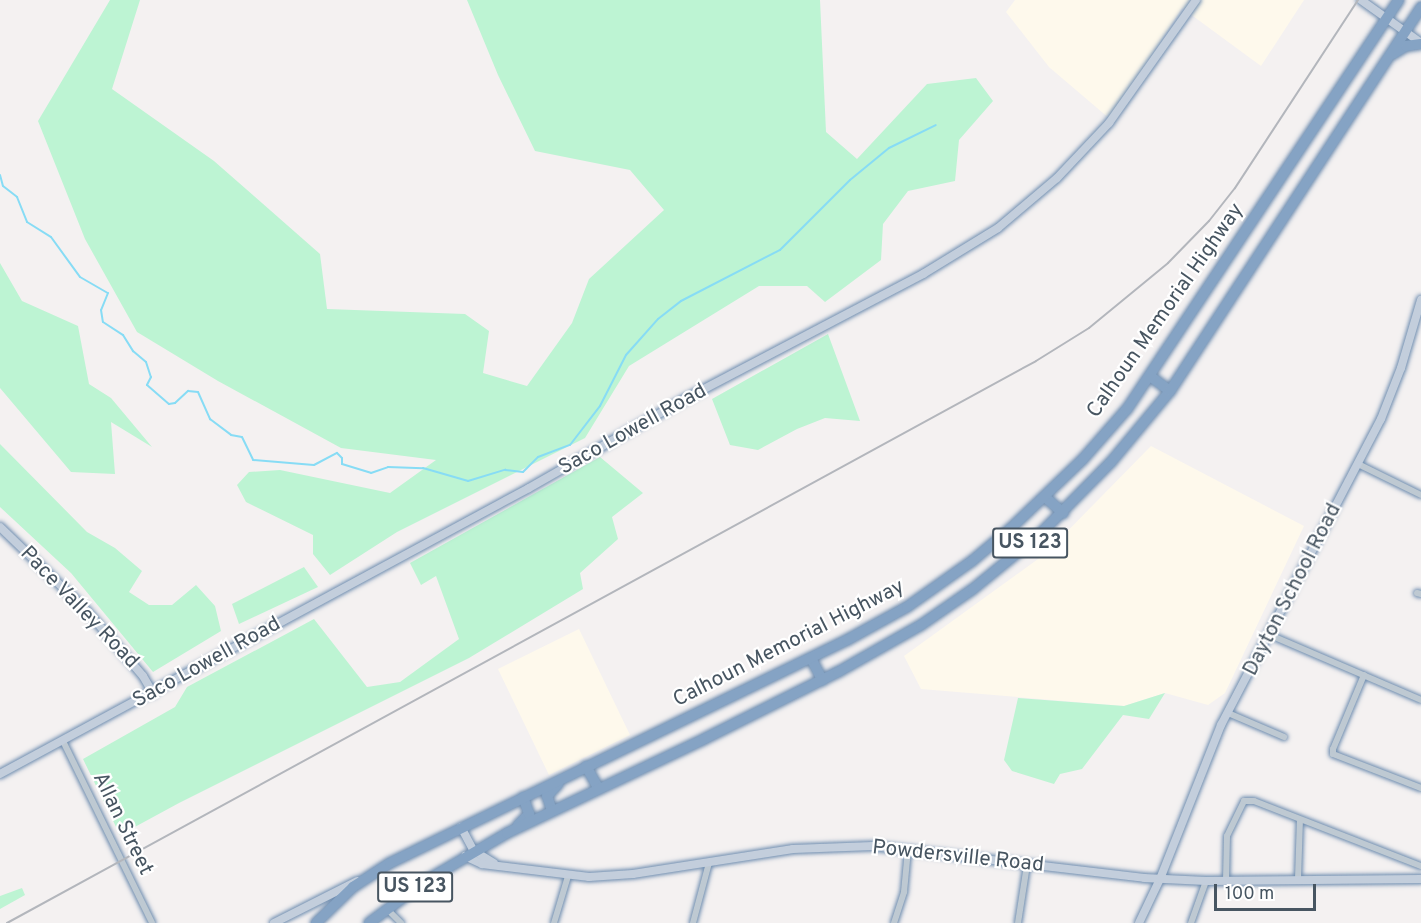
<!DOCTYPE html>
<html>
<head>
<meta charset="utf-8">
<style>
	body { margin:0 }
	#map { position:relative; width:1421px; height:923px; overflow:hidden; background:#f4f1f1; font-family:Overpass,sans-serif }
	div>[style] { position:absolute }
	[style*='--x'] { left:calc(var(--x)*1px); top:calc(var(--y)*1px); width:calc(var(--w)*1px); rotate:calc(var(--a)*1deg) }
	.commercial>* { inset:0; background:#fef9ec }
	.green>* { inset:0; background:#bdf4d3 }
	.stream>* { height:2px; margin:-1px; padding:0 1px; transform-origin:1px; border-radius:1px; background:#87dcf5 }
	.roads { filter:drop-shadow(0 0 2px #708eb0) drop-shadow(0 0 2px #708eb0) }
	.street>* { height:6px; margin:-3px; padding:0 3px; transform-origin:3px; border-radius:3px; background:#bec9d2 }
	.secondary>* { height:8px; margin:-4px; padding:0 4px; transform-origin:4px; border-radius:4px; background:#c3cedc }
	.highway>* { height:10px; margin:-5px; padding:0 5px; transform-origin:5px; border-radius:5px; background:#85a3c4 }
	.rail>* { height:2px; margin:-1px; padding:0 1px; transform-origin:1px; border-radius:1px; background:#b3b6bc }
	span { translate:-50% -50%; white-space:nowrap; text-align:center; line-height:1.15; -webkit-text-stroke:4.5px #fff; paint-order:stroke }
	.shield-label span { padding:2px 4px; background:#fff; border:2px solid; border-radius:4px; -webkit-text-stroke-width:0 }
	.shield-label { font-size:20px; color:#475561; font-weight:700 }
	.street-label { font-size:21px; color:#475561 }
	.scale { position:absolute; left:1214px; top:884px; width:102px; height:27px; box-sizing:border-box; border:3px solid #475561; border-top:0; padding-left:8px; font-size:18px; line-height:21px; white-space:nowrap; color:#475561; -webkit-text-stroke:4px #fff; paint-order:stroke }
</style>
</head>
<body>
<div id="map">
	<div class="commercial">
		<i style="clip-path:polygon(1015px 0,1304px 0,1261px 66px,1182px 8px,1110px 119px,1049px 67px,1006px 12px)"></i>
		<i style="clip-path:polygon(1151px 446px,1304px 526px,1225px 693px,1208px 705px,1165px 693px,1124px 706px,921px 689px,904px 656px,1045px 554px)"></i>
		<i style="clip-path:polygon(579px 629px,630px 735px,549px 775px,498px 669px)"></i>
	</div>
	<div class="green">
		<i style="clip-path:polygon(110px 0,140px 0,112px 89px,214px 161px,320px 254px,327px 309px,465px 314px,489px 331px,483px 373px,527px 386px,572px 323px,589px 279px,664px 210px,630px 170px,535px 151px,498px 75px,467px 0,820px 0,826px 132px,857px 159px,927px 84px,976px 78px,993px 101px,959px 140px,955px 181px,908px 191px,883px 224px,881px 260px,825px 302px,807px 286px,759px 286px,629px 366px,585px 438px,397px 532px,330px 575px,313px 554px,313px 535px,246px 502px,237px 485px,249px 472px,280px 470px,390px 493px,436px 460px,341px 448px,218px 381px,137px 332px,85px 239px,38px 121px)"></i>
		<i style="clip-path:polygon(0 263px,22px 301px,78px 326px,89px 384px,111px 398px,152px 447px,111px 422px,115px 474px,71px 472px,0 388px)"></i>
		<i style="clip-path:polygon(828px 334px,860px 421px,825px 418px,797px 429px,758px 450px,730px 445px,712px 399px)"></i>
		<i style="clip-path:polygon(0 444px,87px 532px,115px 548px,142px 571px,129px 592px,149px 605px,172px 605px,196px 585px,215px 606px,221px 631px,153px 672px,71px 573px,0 507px)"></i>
		<i style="clip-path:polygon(600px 457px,643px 493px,612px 517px,618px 539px,580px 573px,583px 589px,469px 658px,179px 803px,120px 835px,83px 759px,175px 707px,187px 687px,314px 619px,367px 687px,400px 682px,459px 639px,436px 576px,421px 585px,410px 563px)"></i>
		<i style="clip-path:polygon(304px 567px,318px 587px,239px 624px,232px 604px)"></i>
		<i style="clip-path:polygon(1165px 693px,1149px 719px,1123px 715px,1082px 769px,1060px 774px,1054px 784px,1012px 771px,1004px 760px,1018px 698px,1124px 706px)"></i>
		<i style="clip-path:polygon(22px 888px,25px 895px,0 909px,0 896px)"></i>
	</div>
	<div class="stream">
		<i style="--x:0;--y:175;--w:11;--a:75"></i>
		<i style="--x:3;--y:186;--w:18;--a:38"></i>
		<i style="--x:17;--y:197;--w:27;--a:68"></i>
		<i style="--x:27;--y:222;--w:28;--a:32"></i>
		<i style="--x:51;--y:237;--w:49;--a:54.1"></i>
		<i style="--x:80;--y:277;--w:32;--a:30"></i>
		<i style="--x:108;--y:293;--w:18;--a:112"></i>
		<i style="--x:101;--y:310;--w:12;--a:81"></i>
		<i style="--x:103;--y:322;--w:24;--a:33"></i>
		<i style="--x:123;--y:335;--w:19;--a:58"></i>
		<i style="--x:133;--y:351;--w:17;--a:40"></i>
		<i style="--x:146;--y:362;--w:16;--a:72"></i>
		<i style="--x:151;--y:377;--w:9;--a:117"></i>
		<i style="--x:147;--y:385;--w:29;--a:41"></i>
		<i style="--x:169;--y:404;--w:6;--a:-9"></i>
		<i style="--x:175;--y:403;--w:18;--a:-43"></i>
		<i style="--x:188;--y:391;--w:10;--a:6"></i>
		<i style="--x:198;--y:392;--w:30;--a:66"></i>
		<i style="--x:210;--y:419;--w:26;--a:37"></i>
		<i style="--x:231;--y:435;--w:11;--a:10"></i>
		<i style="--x:242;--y:437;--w:25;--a:64"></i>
		<i style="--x:253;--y:460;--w:61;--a:4.7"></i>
		<i style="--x:314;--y:465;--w:26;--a:-28"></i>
		<i style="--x:337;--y:453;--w:7;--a:45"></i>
		<i style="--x:342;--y:458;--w:6;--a:90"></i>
		<i style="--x:342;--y:464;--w:30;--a:17"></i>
		<i style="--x:371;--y:473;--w:18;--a:-19"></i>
		<i style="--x:388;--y:467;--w:35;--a:2"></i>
		<i style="--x:423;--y:468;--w:47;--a:16.1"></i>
		<i style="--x:468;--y:481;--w:39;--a:-17"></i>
		<i style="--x:505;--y:470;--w:18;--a:6"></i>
		<i style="--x:523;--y:472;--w:21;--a:-45"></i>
		<i style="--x:538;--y:457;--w:34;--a:-21"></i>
		<i style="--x:570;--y:445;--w:49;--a:-52.4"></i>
		<i style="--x:600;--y:406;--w:57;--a:-63"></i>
		<i style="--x:626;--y:355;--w:48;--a:-48.4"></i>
		<i style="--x:658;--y:319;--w:29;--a:-38"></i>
		<i style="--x:681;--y:301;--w:111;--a:-27.3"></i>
		<i style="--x:780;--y:250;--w:99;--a:-45"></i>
		<i style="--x:850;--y:180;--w:50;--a:-39.4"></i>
		<i style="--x:889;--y:148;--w:52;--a:-26.1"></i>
	</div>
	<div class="roads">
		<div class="street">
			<i style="--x:1358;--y:464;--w:70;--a:26.2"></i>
			<i style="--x:1417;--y:593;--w:4;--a:14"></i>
			<i style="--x:1270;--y:635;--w:164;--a:23.3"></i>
			<i style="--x:1364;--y:675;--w:80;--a:112.7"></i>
			<i style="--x:1333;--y:749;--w:5;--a:90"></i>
			<i style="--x:1333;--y:754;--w:94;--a:21.1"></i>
			<i style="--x:1228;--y:713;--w:61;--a:23.2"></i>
			<i style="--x:63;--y:741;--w:203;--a:63.9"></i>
			<i style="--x:1298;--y:879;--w:59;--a:-88.1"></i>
			<i style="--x:1226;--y:880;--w:44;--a:-88.7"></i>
			<i style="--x:1227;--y:836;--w:39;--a:-64"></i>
			<i style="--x:1244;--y:801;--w:10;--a:0"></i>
			<i style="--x:1254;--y:801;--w:179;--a:21.3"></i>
			<i style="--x:387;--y:909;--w:20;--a:45"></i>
			<i style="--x:554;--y:923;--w:49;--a:-73.4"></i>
			<i style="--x:693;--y:923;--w:62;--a:-75.1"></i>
			<i style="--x:894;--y:923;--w:33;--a:-72"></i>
			<i style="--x:904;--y:892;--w:42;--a:-84.6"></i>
			<i style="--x:1018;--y:923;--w:59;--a:-81.2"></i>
			<i style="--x:1191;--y:923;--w:45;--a:-70.3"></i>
		</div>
		<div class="secondary">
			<i style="--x:1361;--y:0;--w:74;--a:35.6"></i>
			<i style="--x:0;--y:527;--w:120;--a:44"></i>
			<i style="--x:86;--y:610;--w:87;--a:49.2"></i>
			<i style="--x:143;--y:676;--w:20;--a:60"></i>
			<i style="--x:0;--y:774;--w:601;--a:-28.4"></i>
			<i style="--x:529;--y:488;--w:180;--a:-29.7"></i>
			<i style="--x:685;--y:399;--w:269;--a:-27.7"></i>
			<i style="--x:923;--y:274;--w:88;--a:-31.5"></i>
			<i style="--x:998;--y:228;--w:77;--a:-40.3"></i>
			<i style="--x:1057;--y:178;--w:76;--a:-46.6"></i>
			<i style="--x:1109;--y:123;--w:151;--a:-54.7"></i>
			<i style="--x:461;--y:827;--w:27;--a:62"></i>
			<i style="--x:474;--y:851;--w:23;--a:31"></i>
			<i style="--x:465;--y:856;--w:19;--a:25"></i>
			<i style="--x:482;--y:864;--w:108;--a:6.9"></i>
			<i style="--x:589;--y:877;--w:44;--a:-3.9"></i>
			<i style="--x:633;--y:874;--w:162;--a:-8.9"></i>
			<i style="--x:793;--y:849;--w:80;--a:-2.1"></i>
			<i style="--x:873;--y:846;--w:273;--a:6.7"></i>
			<i style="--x:1144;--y:878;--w:62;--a:2.8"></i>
			<i style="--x:1206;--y:881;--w:215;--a:-0.5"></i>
			<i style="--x:274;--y:923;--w:93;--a:-26.8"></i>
			<i style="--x:1139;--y:923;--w:49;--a:-64.5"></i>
			<i style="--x:1160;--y:879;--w:166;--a:-68.4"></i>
			<i style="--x:1221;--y:725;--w:345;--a:-62.4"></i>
			<i style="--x:1381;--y:419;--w:55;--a:-68.6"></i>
			<i style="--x:1401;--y:368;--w:71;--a:-73.6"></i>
		</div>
		<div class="highway">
			<i style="--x:1393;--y:54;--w:15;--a:-32"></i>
			<i style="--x:1406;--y:46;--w:15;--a:-8"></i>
			<i style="--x:1150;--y:376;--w:25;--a:37"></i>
			<i style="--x:1046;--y:498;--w:23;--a:41"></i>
			<i style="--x:811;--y:658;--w:25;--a:63"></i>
			<i style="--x:586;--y:766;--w:26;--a:61"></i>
			<i style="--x:552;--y:811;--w:16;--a:-108"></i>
			<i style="--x:547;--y:796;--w:16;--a:-47"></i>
			<i style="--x:518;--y:825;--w:16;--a:-45"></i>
			<i style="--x:529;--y:814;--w:18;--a:-109"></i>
			<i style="--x:316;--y:923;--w:52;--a:-44.2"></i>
			<i style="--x:353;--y:887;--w:44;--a:-33"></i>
			<i style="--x:390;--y:863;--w:509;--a:-26.01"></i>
			<i style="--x:847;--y:640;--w:68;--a:-28.8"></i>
			<i style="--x:907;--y:607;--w:80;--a:-35.3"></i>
			<i style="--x:972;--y:561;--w:50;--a:-40.1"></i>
			<i style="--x:1010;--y:529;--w:101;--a:-43.8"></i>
			<i style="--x:1083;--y:459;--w:67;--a:-48.7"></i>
			<i style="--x:1127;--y:409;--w:491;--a:-56.4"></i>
			<i style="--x:369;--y:923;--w:72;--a:-36.6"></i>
			<i style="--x:427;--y:880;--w:93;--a:-30.4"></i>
			<i style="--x:507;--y:833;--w:218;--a:-25.5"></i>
			<i style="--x:704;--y:739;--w:150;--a:-26.6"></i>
			<i style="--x:838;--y:672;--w:95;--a:-29.5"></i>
			<i style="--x:921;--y:625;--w:63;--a:-34.7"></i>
			<i style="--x:973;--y:589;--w:87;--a:-39.4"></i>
			<i style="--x:1040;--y:534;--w:101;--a:-45.4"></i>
			<i style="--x:1111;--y:462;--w:92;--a:-50.3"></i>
			<i style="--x:1170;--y:391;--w:459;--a:-56.8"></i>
		</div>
	</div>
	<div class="rail">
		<i style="--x:7;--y:923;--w:1172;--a:-28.64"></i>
		<i style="--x:1036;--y:361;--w:62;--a:-31.9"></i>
		<i style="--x:1089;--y:328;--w:102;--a:-39.4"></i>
		<i style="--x:1168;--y:263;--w:59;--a:-45.7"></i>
		<i style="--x:1209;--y:221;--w:42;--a:-51.8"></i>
		<i style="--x:1235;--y:188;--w:225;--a:-56.8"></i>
	</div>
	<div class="shield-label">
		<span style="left:1030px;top:543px">US 123</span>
		<span style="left:415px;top:887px">US 123</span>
	</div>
	<div class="street-label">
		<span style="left:1166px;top:311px;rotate:-55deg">Calhoun Memorial Highway</span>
		<span style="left:633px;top:430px;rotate:-29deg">Saco Lowell Road</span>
		<span style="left:1293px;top:590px;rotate:-63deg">Dayton School Road</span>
		<span style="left:79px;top:608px;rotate:46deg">Pace Valley Road</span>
		<span style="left:789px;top:644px;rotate:-27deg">Calhoun Memorial Highway</span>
		<span style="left:207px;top:663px;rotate:-29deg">Saco Lowell Road</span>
		<span style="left:122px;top:824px;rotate:64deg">Allan Street</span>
		<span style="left:958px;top:857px;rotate:6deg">Powdersville Road</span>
	</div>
	<div class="scale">100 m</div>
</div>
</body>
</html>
